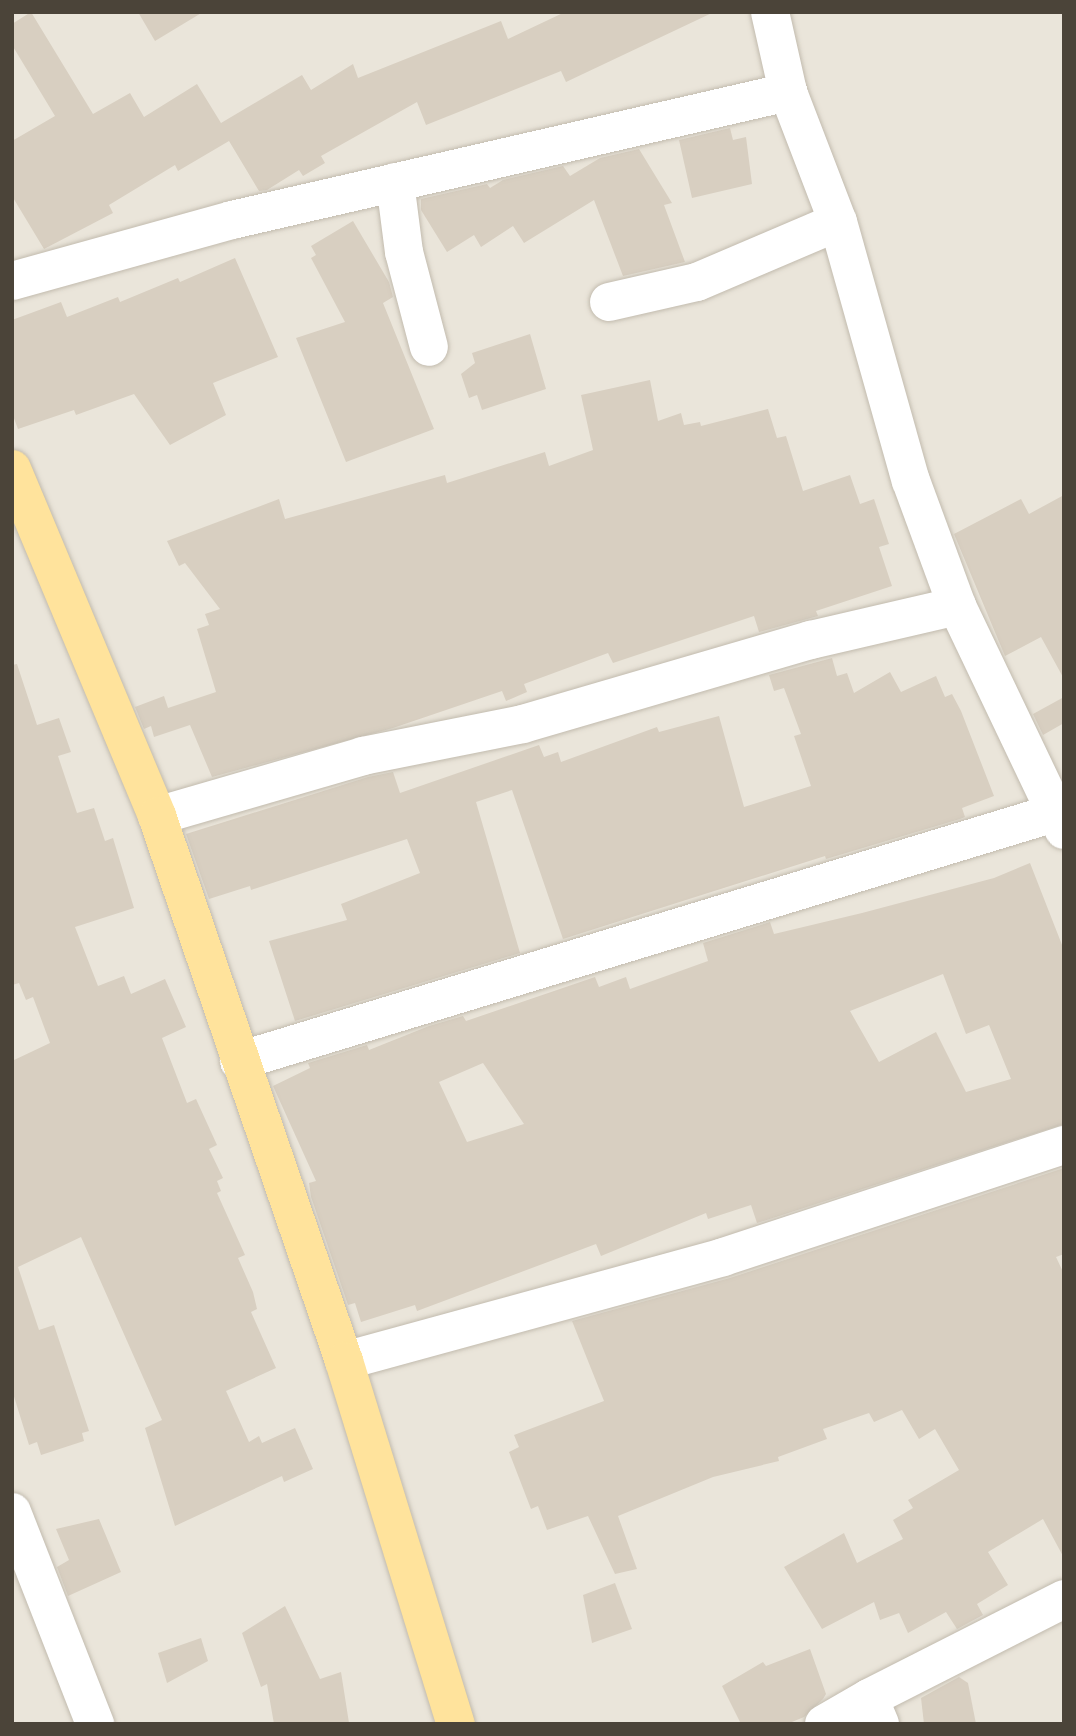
<!DOCTYPE html>
<html>
<head>
<meta charset="utf-8">
<style>
	body { margin:0 }
	#map { position:relative; width:1076px; height:1736px; overflow:hidden; background:#f6f3ec; font-family:Raleway,sans-serif }
	div>[style] { position:absolute }
	[style*='--x'] { left:calc(var(--x)*1px); top:calc(var(--y)*1px); width:calc(var(--w)*1px); rotate:calc(var(--a)*1deg) }
	.residential>* { inset:0; background:#eae5da }
	.building>* { inset:0; background:#d8cfc1 }
	.roads { filter:drop-shadow(0 0 2px #c2bbae) drop-shadow(0 0 2px #c2bbae) }
	.minor>* { height:38px; margin:-19px; padding:0 19px; transform-origin:19px; border-radius:19px; background:#fff }
	.major>* { height:38px; margin:-19px; padding:0 19px; transform-origin:19px; border-radius:19px; background:#ffe39c }
	span { translate:-50% -50%; white-space:nowrap; text-align:center; line-height:1.15; -webkit-text-stroke:5px #fff; paint-order:stroke }
	.frame { position:absolute; inset:0; border:14px solid #4b4439; pointer-events:none }
</style>
</head>
<body>
<div id="map">
	<div class="residential">
		<i style="clip-path:polygon(12px 12px,1064px 12px,1064px 1724px,12px 1724px)"></i>
	</div>
	<div class="building">
		<i style="clip-path:polygon(31px 12px,93px 114px,130px 93px,144px 117px,197px 84px,221px 123px,302px 75px,311px 90px,353px 64px,358px 78px,501px 21px,508px 39px,565px 12px,714px 12px,566px 82px,561px 71px,426px 125px,417px 102px,321px 156px,325px 163px,303px 176px,299px 170px,267px 190px,259px 191px,229px 141px,178px 171px,175px 165px,109px 205px,113px 213px,44px 249px,12px 196px,12px 141px,55px 116px,12px 45px,12px 24px)"></i>
		<i style="clip-path:polygon(138px 12px,203px 12px,155px 41px)"></i>
		<i style="clip-path:polygon(730px 128px,733px 140px,746px 137px,752px 184px,692px 198px,679px 140px)"></i>
		<i style="clip-path:polygon(639px 149px,672px 203px,664px 205px,685px 262px,623px 276px,594px 200px,524px 243px,513px 226px,481px 247px,474px 235px,447px 252px,421px 210px,421px 199px,487px 184px,490px 188px,503px 180px,563px 166px,570px 176px,600px 158px)"></i>
		<i style="clip-path:polygon(353px 221px,389px 282px,393px 297px,383px 303px,434px 429px,346px 462px,296px 338px,345px 322px,311px 258px,316px 255px,311px 246px)"></i>
		<i style="clip-path:polygon(235px 258px,278px 357px,213px 383px,226px 415px,170px 445px,134px 394px,76px 415px,74px 410px,18px 429px,12px 413px,12px 320px,61px 302px,67px 317px,118px 297px,120px 302px,178px 278px,180px 282px)"></i>
		<i style="clip-path:polygon(530px 334px,546px 389px,482px 410px,477px 395px,469px 398px,461px 374px,475px 363px,472px 353px)"></i>
		<i style="clip-path:polygon(650px 380px,658px 421px,681px 413px,684px 425px,700px 422px,701px 426px,768px 409px,777px 438px,786px 436px,803px 491px,850px 475px,860px 504px,874px 499px,889px 544px,879px 547px,892px 586px,816px 611px,818px 616px,759px 632px,754px 616px,613px 663px,608px 653px,524px 684px,527px 692px,506px 701px,502px 691px,393px 728px,212px 777px,190px 725px,154px 737px,151px 726px,144px 729px,135px 707px,164px 696px,168px 708px,216px 692px,197px 629px,209px 625px,205px 614px,220px 609px,185px 563px,179px 566px,167px 541px,279px 499px,285px 519px,445px 475px,447px 483px,545px 452px,549px 466px,593px 450px,581px 395px)"></i>
		<i style="clip-path:polygon(1064px 495px,1064px 679px,1041px 637px,1005px 656px,954px 534px,1021px 499px,1029px 514px)"></i>
		<i style="clip-path:polygon(832px 658px,837px 676px,847px 673px,854px 693px,890px 672px,901px 692px,936px 676px,945px 697px,952px 694px,961px 711px,994px 796px,962px 808px,965px 817px,960px 819px,826px 859px,825px 856px,563px 939px,512px 790px,476px 802px,520px 953px,295px 1021px,269px 941px,347px 920px,341px 904px,420px 873px,407px 839px,251px 890px,250px 886px,209px 899px,186px 834px,368px 777px,393px 772px,400px 793px,539px 745px,544px 757px,558px 752px,561px 762px,657px 727px,659px 732px,719px 716px,744px 807px,811px 786px,794px 736px,801px 734px,784px 688px,774px 691px,769px 675px)"></i>
		<i style="clip-path:polygon(17px 664px,37px 725px,59px 718px,71px 752px,58px 756px,77px 813px,94px 808px,105px 841px,113px 838px,134px 908px,75px 927px,98px 986px,124px 976px,131px 994px,165px 979px,186px 1027px,162px 1038px,187px 1103px,196px 1099px,217px 1145px,209px 1149px,223px 1178px,217px 1181px,221px 1191px,217px 1193px,245px 1255px,238px 1258px,253px 1292px,257px 1309px,251px 1312px,276px 1368px,226px 1391px,249px 1442px,259px 1436px,262px 1443px,295px 1428px,313px 1469px,284px 1482px,282px 1476px,175px 1526px,145px 1428px,162px 1420px,81px 1237px,18px 1267px,39px 1330px,54px 1325px,89px 1431px,82px 1433px,84px 1441px,41px 1455px,37px 1442px,29px 1445px,12px 1390px,12px 1061px,50px 1043px,33px 997px,26px 1000px,19px 983px,12px 985px,12px 665px)"></i>
		<i style="clip-path:polygon(1064px 697px,1064px 723px,1043px 735px,1033px 714px)"></i>
		<i style="clip-path:polygon(evenodd,1030px 863px,1064px 950px,1064px 1124px,757px 1223px,751px 1205px,708px 1219px,706px 1213px,601px 1256px,596px 1244px,417px 1311px,415px 1305px,361px 1322px,355px 1303px,348px 1305px,311px 1197px,309px 1183px,316px 1181px,273px 1086px,310px 1068px,308px 1063px,367px 1045px,369px 1050px,429px 1026px,463px 1016px,466px 1021px,595px 977px,599px 987px,626px 977px,630px 989px,708px 961px,703px 943px,770px 922px,774px 934px,862px 913px,994px 878px,1030px 863px,943px 974px,966px 1034px,989px 1025px,1011px 1079px,966px 1092px,936px 1032px,879px 1062px,850px 1011px,943px 974px,1030px 863px,483px 1063px,524px 1124px,467px 1142px,439px 1082px,483px 1063px)"></i>
		<i style="clip-path:polygon(1064px 1168px,1064px 1254px,1056px 1257px,1064px 1274px,1064px 1558px,1043px 1519px,988px 1552px,1008px 1585px,977px 1604px,983px 1615px,957px 1629px,946px 1612px,908px 1633px,899px 1613px,880px 1620px,874px 1602px,822px 1629px,784px 1567px,844px 1533px,857px 1563px,903px 1539px,893px 1520px,913px 1508px,908px 1500px,959px 1470px,935px 1429px,919px 1439px,902px 1410px,874px 1422px,869px 1413px,823px 1429px,827px 1439px,778px 1457px,779px 1461px,713px 1477px,618px 1516px,637px 1569px,615px 1574px,588px 1516px,547px 1530px,538px 1506px,531px 1509px,509px 1452px,519px 1447px,514px 1435px,604px 1401px,572px 1321px,730px 1278px)"></i>
		<i style="clip-path:polygon(99px 1519px,121px 1572px,68px 1596px,57px 1567px,69px 1560px,56px 1529px)"></i>
		<i style="clip-path:polygon(615px 1583px,632px 1629px,592px 1643px,583px 1595px)"></i>
		<i style="clip-path:polygon(285px 1606px,320px 1679px,341px 1672px,349px 1723px,274px 1724px,267px 1684px,261px 1687px,242px 1633px)"></i>
		<i style="clip-path:polygon(201px 1638px,208px 1661px,167px 1683px,158px 1653px)"></i>
		<i style="clip-path:polygon(810px 1649px,826px 1694px,823px 1699px,804px 1717px,787px 1724px,741px 1724px,722px 1686px,763px 1662px,766px 1666px)"></i>
		<i style="clip-path:polygon(959px 1677px,968px 1683px,976px 1724px,924px 1724px,921px 1698px)"></i>
	</div>
	<div class="roads">
		<div class="minor">
			<i style="--x:770;--y:12;--w:82;--a:77.3"></i>
			<i style="--x:788;--y:92;--w:139;--a:69"></i>
			<i style="--x:838;--y:222;--w:269;--a:74.3"></i>
			<i style="--x:911;--y:481;--w:133;--a:69.8"></i>
			<i style="--x:957;--y:606;--w:248;--a:64.5"></i>
			<i style="--x:395;--y:182;--w:71;--a:82.7"></i>
			<i style="--x:404;--y:252;--w:98;--a:75.3"></i>
			<i style="--x:12;--y:281;--w:228;--a:-15.5"></i>
			<i style="--x:232;--y:220;--w:571;--a:-12.96"></i>
			<i style="--x:609;--y:302;--w:90;--a:-12.8"></i>
			<i style="--x:697;--y:282;--w:153;--a:-23.1"></i>
			<i style="--x:157;--y:816;--w:215;--a:-16.2"></i>
			<i style="--x:363;--y:756;--w:163;--a:-11.3"></i>
			<i style="--x:523;--y:724;--w:300;--a:-16.3"></i>
			<i style="--x:811;--y:640;--w:150;--a:-13.1"></i>
			<i style="--x:239;--y:1061;--w:852;--a:-16.92"></i>
			<i style="--x:344;--y:1361;--w:393;--a:-15.3"></i>
			<i style="--x:723;--y:1257;--w:359;--a:-18.2"></i>
			<i style="--x:12;--y:1512;--w:228;--a:68.6"></i>
			<i style="--x:824;--y:1724;--w:52;--a:-30"></i>
			<i style="--x:880;--y:1724;--w:28;--a:-113"></i>
			<i style="--x:869;--y:1698;--w:219;--a:-26.9"></i>
		</div>
		<div class="major">
			<i style="--x:12;--y:469;--w:376;--a:67.3"></i>
			<i style="--x:157;--y:816;--w:576;--a:71.06"></i>
			<i style="--x:344;--y:1361;--w:380;--a:72.9"></i>
		</div>
	</div>
	<div class="frame"></div>
</div>
</body>
</html>
